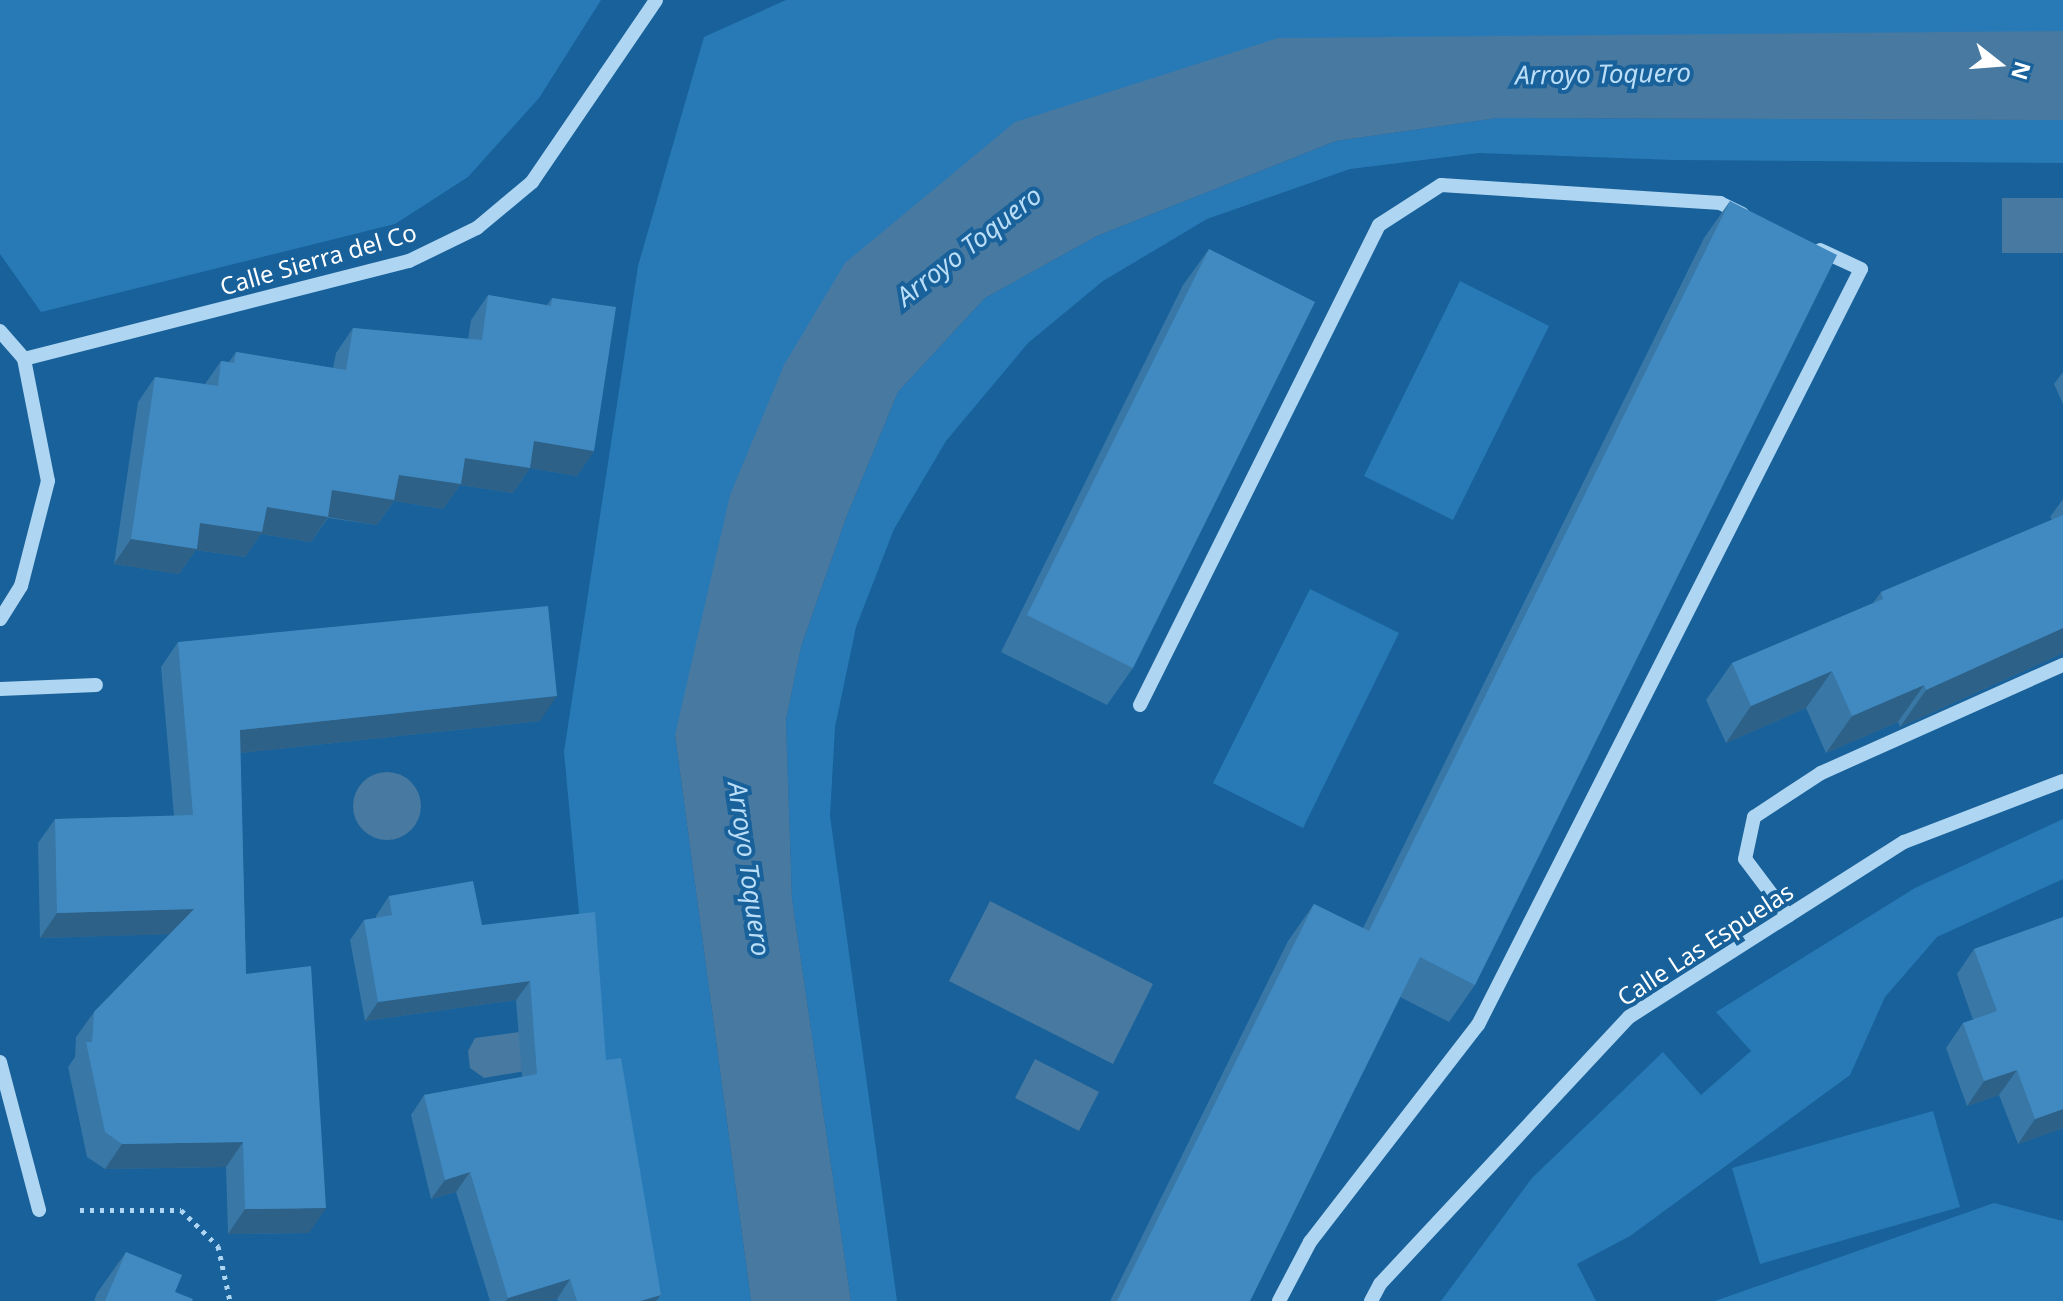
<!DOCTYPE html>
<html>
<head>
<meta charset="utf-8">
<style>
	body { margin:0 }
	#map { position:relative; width:2063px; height:1301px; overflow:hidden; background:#18619a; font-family:"Noto Sans",sans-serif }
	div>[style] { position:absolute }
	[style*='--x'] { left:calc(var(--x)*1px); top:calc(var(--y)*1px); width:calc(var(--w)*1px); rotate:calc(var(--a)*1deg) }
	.green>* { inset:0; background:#287ab7 }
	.water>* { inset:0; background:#4779a1 }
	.round { border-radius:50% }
	.path>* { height:5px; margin-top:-2.5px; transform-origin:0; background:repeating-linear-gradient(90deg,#aed5f1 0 4px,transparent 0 10px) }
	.minor>* { height:14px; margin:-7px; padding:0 7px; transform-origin:7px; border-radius:7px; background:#aed5f1 }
	.wall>* { inset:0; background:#3877a6 }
	.shaded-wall>* { inset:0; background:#2e6187 }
	.building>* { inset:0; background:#418ac1 }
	span { translate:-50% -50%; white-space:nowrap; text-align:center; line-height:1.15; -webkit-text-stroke:8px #18619a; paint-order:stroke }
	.street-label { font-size:24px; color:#fff }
	.water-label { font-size:26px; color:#bbdef8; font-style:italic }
	.north { position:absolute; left:1959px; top:24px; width:80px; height:80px; -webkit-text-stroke:6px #18619a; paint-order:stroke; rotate:107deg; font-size:22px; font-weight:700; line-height:32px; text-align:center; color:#fff }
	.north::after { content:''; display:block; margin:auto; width:28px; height:36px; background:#fff; clip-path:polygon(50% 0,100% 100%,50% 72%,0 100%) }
</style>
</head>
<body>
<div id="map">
	<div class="green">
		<i style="clip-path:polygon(0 0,601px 0,539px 98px,468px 177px,395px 224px,41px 312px,0 254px)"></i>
		<i style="clip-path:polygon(786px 0,2063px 0,2063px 31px,1940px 34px,1015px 122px,675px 735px,751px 1301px,644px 1301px,586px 988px,564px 752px,638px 266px,704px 37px)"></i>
		<i style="clip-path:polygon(1498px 118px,2063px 120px,2063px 163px,1674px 160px,1479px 153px,1350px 169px,1207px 219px,1103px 281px,1028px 343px,946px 441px,894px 529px,856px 627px,835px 727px,830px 816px,897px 1301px,851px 1301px,792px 899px,786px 720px,801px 647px,846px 518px,898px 392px,985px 298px,1097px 236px,1336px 141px)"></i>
		<i style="clip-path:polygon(1460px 281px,1549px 326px,1453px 520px,1364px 476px)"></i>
		<i style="clip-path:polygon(1310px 589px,1399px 633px,1303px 828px,1213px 783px)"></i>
		<i style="clip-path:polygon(2063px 819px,2063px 879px,1937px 937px,1885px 997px,1850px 1075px,1630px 1236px,1577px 1264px,1596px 1301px,1441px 1301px,1532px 1178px,1663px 1052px,1701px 1095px,1751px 1051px,1716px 1012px,1915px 888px)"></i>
		<i style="clip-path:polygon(1933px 1111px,1960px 1207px,1760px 1264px,1732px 1168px)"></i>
		<i style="clip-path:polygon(1994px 1203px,2063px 1221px,2063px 1301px,1715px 1301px)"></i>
	</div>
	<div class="water">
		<i style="clip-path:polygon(2063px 31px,2063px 120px,1498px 118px,1336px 141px,1097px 236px,985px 298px,898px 392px,846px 518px,801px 647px,786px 720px,792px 899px,851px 1301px,751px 1301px,675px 735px,730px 495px,784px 365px,845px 263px,1015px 122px,1278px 38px)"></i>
		<i style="clip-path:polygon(2002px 198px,2063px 198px,2063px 253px,2002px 253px)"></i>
		<i class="round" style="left:353px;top:772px;width:68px;height:68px"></i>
		<i style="clip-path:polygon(990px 901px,1153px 984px,1113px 1064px,949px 981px)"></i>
		<i style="clip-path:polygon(549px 1028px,554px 1066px,484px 1078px,470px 1068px,468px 1051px,475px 1038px)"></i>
		<i style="clip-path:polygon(1035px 1059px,1099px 1092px,1079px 1131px,1015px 1098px)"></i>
	</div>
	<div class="path">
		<i style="--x:80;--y:1210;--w:101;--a:0"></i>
		<i style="--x:181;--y:1210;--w:52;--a:44.2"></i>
		<i style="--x:218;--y:1246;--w:56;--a:77.7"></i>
	</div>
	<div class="minor">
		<i style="--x:0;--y:331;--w:37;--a:49"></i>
		<i style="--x:24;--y:359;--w:124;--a:78.9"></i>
		<i style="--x:48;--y:481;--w:108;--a:104.4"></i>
		<i style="--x:21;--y:586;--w:39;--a:122"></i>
		<i style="--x:24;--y:359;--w:397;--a:-14.3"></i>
		<i style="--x:409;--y:261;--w:76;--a:-25.9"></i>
		<i style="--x:477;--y:228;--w:72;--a:-39.9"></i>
		<i style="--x:532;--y:182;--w:220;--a:-55.7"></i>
		<i style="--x:0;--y:689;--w:96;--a:-2.4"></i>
		<i style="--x:1140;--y:705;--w:536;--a:-63.53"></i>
		<i style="--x:1379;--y:225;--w:74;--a:-32.8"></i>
		<i style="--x:1441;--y:185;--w:280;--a:3.7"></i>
		<i style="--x:1720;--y:203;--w:25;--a:26"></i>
		<i style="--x:1788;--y:916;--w:71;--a:-127"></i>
		<i style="--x:1745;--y:859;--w:43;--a:-77.9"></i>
		<i style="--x:1754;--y:817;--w:80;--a:-33.3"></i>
		<i style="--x:1821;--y:773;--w:265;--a:-24.1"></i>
		<i style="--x:0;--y:1062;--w:153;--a:75.2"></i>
		<i style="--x:1279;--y:1301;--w:67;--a:-62.3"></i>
		<i style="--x:1310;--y:1242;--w:274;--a:-52.3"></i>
		<i style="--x:1478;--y:1025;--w:847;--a:-63.13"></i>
		<i style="--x:1861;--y:269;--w:45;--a:-155.1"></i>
		<i style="--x:1371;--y:1301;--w:19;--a:-62"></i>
		<i style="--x:1380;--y:1284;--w:365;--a:-47"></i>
		<i style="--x:1629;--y:1017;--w:326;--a:-32.5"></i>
		<i style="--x:1904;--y:842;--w:170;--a:-21"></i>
	</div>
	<div class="wall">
		<i style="clip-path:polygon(1730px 201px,1475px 985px,1449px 1022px,1400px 997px,1250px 1301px,1110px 1301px,1288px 941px,1314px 904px,1363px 928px,1704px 238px)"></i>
		<i style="clip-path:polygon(1209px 249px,1133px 668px,1107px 705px,1001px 652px,1183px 285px)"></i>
		<i style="clip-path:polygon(488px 295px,547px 305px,552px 298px,594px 451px,577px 476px,530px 468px,513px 493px,460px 485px,443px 509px,394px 501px,377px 525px,328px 518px,311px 542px,261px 534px,245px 557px,196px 550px,179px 574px,114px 564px,138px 402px,155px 377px,205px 384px,221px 361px,229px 362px,236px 352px,333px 368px,336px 353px,353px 328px,468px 339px,471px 320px)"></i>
		<i style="clip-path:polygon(2063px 372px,2063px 404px,2054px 384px)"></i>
		<i style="clip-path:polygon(2063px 499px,2063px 653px,1900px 727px,1898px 722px,1826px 753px,1806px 708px,1726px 743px,1706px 700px,1732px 663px,1873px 603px,1881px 592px,2052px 520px,2050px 517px)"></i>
		<i style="clip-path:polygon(178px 642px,540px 721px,240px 753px,246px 974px,309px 1233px,228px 1234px,226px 1167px,105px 1169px,87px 1157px,68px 1067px,75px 1057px,76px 1037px,94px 1012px,170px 934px,40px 938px,38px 843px,55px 819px,174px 816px,161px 667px)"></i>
		<i style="clip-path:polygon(389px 896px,482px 925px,606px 1060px,661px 1295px,656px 1301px,558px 1301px,557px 1299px,549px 1301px,490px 1301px,456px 1192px,431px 1199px,411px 1115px,424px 1095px,522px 1077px,516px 1000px,365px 1021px,350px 940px,364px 920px,376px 918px,376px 916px)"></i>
		<i style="clip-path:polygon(2063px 917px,2063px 1128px,2018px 1144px,1999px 1095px,1967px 1106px,1946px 1048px,1963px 1023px,1973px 1020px,1957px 974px,1974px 949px)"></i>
		<i style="clip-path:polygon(126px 1252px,175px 1292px,192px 1301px,94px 1301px,97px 1293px)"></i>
	</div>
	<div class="shaded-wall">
		<i style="clip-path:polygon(534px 441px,594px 451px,577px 476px,517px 466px)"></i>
		<i style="clip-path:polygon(465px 458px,530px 468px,513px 493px,460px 485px,443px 509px,394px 501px,377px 525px,328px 517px,311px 542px,261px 534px,245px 557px,196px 550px,179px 574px,114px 564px,131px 539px)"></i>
		<i style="clip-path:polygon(2063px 628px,2063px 653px,1900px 727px,1926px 690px)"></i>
		<i style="clip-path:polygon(1832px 671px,1806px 708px,1726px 743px,1751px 706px)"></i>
		<i style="clip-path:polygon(1924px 685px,1898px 722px,1826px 753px,1852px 716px)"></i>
		<i style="clip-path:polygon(557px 696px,540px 721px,222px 755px,240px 730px)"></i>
		<i style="clip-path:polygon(194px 909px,177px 934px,40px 938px,57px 913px)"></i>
		<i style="clip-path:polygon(530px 981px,516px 1000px,365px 1021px,378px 1002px)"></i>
		<i style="clip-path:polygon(2017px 1070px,1999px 1095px,1967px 1106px,1984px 1081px)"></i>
		<i style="clip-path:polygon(2063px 1109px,2063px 1128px,2018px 1144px,2035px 1119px)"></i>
		<i style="clip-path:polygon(243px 1142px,226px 1167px,105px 1169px,122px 1144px)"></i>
		<i style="clip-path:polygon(470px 1172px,456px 1192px,431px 1199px,445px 1180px)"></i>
		<i style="clip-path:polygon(326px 1208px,309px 1233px,228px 1234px,245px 1209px)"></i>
		<i style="clip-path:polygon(570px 1279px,557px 1299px,549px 1301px,506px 1301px,508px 1298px)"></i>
		<i style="clip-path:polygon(661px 1295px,656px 1301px,640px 1301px)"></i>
	</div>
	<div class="building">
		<i style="clip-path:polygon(1730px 201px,1837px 255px,1475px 985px,1420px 957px,1250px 1301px,1117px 1301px,1314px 904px,1369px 931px)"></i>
		<i style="clip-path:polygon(1209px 249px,1315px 302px,1133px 668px,1027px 615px)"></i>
		<i style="clip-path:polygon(488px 295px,551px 306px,552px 298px,616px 307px,594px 451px,534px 441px,530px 468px,465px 458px,461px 484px,399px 475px,394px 500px,332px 490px,328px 517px,267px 507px,262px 532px,200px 523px,197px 549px,131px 539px,155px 377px,218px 386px,221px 361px,234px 363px,236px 352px,346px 370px,353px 328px,482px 340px)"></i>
		<i style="clip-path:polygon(2063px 515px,2063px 628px,1926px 690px,1924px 685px,1852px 716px,1832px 671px,1751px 706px,1732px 663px,1883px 599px,1881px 592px)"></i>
		<i style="clip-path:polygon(548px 606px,557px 696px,240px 730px,246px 974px,311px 966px,326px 1208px,245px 1209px,243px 1142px,122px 1144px,105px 1132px,86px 1042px,92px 1042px,94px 1012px,194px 909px,57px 913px,55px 819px,193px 815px,178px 642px)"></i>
		<i style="clip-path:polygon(473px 881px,482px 925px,595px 912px,606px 1060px,621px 1058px,661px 1295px,640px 1301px,577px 1301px,570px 1279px,508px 1298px,470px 1172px,445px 1180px,424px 1095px,537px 1074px,530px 981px,378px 1002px,364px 920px,392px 915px,389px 896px)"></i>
		<i style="clip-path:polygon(2063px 917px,2063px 1109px,2035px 1119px,2017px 1070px,1984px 1081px,1963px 1023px,1997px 1011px,1974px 949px)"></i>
		<i style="clip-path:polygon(126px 1252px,182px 1275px,175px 1292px,193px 1299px,192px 1301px,105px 1301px)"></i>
	</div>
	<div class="street-label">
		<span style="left:318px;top:259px;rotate:-16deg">Calle Sierra del Co</span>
		<span style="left:1705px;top:944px;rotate:-33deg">Calle Las Espuelas</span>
	</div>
	<div class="water-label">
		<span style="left:1603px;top:74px;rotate:-1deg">Arroyo Toquero</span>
		<span style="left:969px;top:246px;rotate:-38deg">Arroyo Toquero</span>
		<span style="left:749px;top:869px;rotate:82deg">Arroyo Toquero</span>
	</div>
	<div class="north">N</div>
</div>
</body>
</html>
